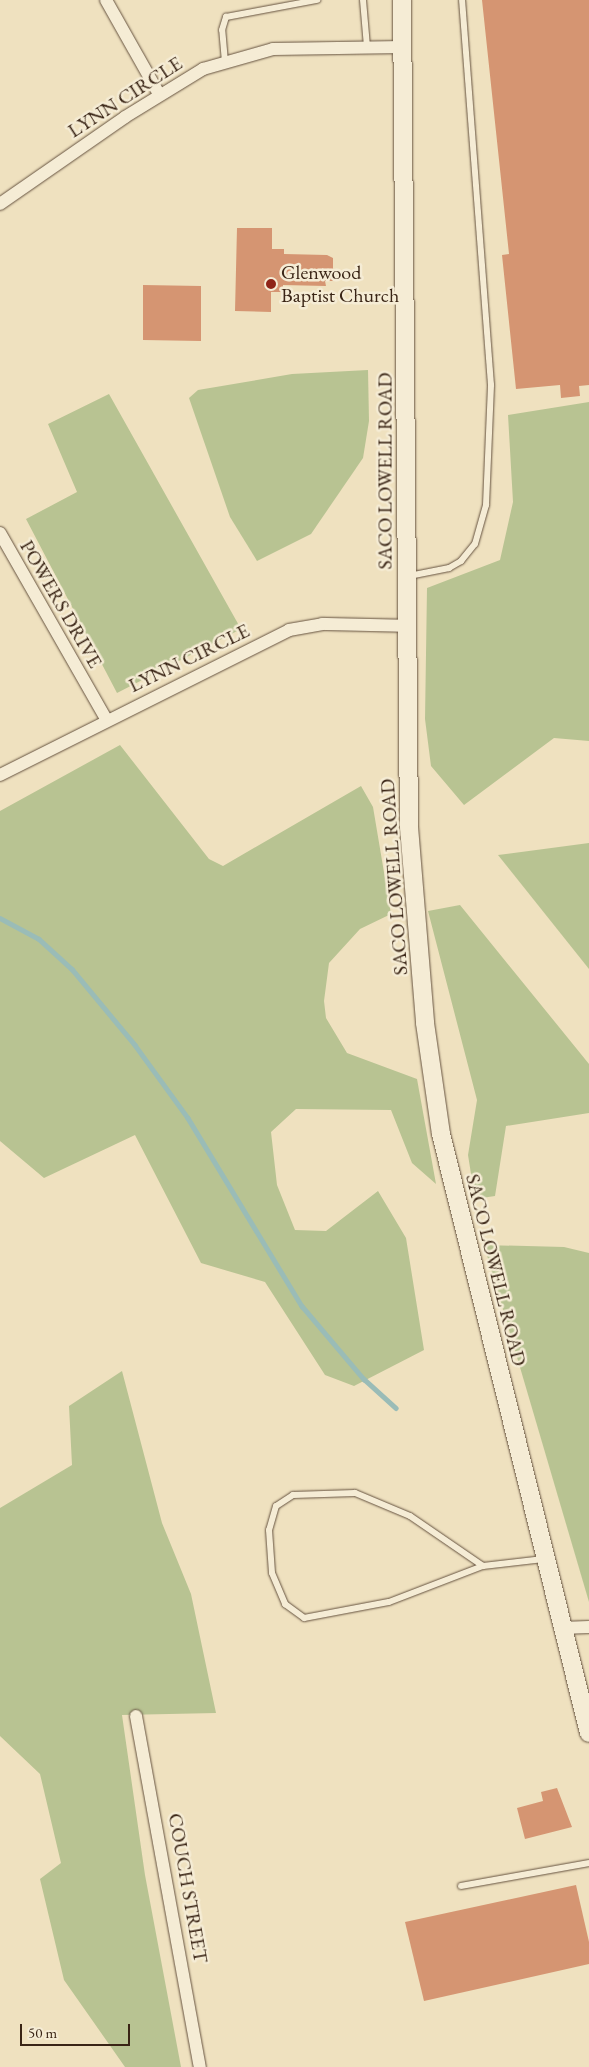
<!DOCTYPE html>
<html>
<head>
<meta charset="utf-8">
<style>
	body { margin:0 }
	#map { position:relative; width:589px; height:2067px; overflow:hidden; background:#efe1bf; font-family:"EB Garamond",serif }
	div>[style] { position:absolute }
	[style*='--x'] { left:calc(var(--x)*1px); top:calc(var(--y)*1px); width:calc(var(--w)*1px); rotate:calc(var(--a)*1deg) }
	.green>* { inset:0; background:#b8c392 }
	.stream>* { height:4.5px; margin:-2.25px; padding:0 2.25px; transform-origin:2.25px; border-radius:2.25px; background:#9abcb7 }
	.building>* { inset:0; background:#d59572 }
	.roads { filter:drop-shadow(0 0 1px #665340) drop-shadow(0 0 1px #665340) }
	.lane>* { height:6px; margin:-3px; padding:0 3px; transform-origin:3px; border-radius:3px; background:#f5ecd5 }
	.street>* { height:12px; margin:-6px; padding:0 6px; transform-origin:6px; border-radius:6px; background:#f5ecd5 }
	.secondary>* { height:18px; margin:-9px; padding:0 9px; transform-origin:9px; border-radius:9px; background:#f5ecd5 }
	.dots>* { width:14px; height:14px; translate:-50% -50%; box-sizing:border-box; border:2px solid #f5ecd5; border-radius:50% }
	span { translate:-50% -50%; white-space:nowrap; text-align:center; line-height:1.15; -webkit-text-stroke:5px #f5ecd5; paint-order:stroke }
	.street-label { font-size:20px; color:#392415 }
	.poi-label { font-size:20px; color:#392415 }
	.left { translate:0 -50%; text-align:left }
	.scale { position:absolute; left:20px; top:2024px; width:110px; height:22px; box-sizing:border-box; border:2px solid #392415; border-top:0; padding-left:6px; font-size:15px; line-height:18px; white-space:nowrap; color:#392415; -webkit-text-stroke:4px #f5ecd5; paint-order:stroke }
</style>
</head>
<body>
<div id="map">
	<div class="green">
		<i style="clip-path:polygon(368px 370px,369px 421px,363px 458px,311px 534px,257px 561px,230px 517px,189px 398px,198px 390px,292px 374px)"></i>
		<i style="clip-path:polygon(109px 394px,241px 629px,117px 693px,26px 519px,77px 492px,48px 424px)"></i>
		<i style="clip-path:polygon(589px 402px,589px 741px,554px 738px,464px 805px,431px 766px,425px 719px,427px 588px,500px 560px,513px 502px,508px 415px)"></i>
		<i style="clip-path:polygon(120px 745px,209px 859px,223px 866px,361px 786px,373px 807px,391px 914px,360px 929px,329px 963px,324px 1001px,326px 1018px,347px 1053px,417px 1079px,436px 1184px,412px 1163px,391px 1110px,296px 1109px,271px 1132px,277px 1185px,295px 1230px,326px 1231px,378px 1191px,406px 1238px,424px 1350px,354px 1386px,325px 1375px,265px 1282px,201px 1263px,135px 1135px,44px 1178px,0 1141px,0 811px)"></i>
		<i style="clip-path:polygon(589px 843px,589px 969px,498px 855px)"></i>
		<i style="clip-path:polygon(460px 905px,589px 1064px,589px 1113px,506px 1126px,495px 1196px,475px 1199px,468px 1155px,477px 1100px,428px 911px)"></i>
		<i style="clip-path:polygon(484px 1245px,564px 1247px,589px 1253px,589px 1602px)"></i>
		<i style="clip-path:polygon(122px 1371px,162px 1523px,191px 1594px,216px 1713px,122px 1715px,145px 1875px,181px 2067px,125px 2067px,64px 1980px,40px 1879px,61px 1863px,40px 1774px,0 1736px,0 1508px,72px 1465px,69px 1406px)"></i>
	</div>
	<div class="stream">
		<i style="--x:0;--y:918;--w:44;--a:28.3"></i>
		<i style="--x:39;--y:939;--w:45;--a:42.3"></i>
		<i style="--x:72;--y:969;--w:99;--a:50.3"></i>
		<i style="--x:135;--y:1045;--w:90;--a:54"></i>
		<i style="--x:188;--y:1118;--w:220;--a:58.8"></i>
		<i style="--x:302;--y:1306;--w:96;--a:49.7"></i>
		<i style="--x:364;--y:1379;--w:43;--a:42.2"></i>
	</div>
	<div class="building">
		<i style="clip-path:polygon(482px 0,589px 0,589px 385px,579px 386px,580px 396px,561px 398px,560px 385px,516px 389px,502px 255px,509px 254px)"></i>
		<i style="clip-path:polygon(237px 228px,272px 228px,272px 249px,284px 249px,284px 254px,327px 255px,333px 258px,333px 281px,325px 281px,326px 286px,283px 285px,283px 292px,271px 292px,271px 312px,235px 311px)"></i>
		<i style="clip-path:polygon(143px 285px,201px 286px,201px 341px,143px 340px)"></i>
		<i style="clip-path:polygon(557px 1788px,572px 1827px,525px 1839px,517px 1808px,543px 1801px,541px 1792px)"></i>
		<i style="clip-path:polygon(576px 1885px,589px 1942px,589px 1964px,424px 2001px,405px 1922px)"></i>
	</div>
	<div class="roads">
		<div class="lane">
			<i style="--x:363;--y:0;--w:47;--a:85.1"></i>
			<i style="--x:225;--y:62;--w:32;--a:-95"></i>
			<i style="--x:222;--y:30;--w:14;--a:-73"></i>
			<i style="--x:226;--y:17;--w:93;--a:-10.6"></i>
			<i style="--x:409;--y:576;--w:41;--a:-11.3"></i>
			<i style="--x:449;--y:568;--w:14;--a:-30"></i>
			<i style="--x:461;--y:561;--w:22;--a:-51"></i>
			<i style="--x:475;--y:544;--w:41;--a:-74.2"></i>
			<i style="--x:486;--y:505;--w:120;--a:-87.6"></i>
			<i style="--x:491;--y:385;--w:386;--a:-94.3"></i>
			<i style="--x:483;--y:1566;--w:88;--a:-145.6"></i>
			<i style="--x:410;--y:1516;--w:60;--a:-157.3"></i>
			<i style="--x:355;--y:1493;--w:62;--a:178.2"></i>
			<i style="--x:293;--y:1495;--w:20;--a:147"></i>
			<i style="--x:276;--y:1506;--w:25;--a:106"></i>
			<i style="--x:269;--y:1530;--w:43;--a:86"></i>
			<i style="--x:272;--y:1573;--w:34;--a:67"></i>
			<i style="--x:285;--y:1604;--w:24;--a:36"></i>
			<i style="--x:304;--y:1618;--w:86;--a:-10.7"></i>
			<i style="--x:389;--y:1602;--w:101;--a:-21"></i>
			<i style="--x:483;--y:1566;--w:61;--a:-6.5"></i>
			<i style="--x:461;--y:1886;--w:130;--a:-10.2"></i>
		</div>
		<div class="street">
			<i style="--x:106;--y:0;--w:108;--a:60.6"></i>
			<i style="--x:0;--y:204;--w:152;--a:-34.8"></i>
			<i style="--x:125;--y:117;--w:92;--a:-31.6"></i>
			<i style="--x:203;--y:69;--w:73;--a:-15.9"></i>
			<i style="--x:273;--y:49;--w:130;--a:-0.9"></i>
			<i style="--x:0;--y:533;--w:214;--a:60.3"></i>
			<i style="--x:0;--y:775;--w:323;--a:-26.6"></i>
			<i style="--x:289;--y:630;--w:34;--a:-10"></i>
			<i style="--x:322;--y:624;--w:86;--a:1.3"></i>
			<i style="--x:561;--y:1628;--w:28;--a:-2"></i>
			<i style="--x:136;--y:1716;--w:357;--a:79.7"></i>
		</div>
		<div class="secondary">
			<i style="--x:402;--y:0;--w:827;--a:89.52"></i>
			<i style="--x:409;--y:827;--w:197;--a:85.3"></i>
			<i style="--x:425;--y:1023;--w:112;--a:81.8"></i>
			<i style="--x:441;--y:1134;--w:617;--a:76.12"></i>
		</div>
	</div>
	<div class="dots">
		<i style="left:271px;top:284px;background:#8f2418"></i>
	</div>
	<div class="street-label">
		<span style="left:125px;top:97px;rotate:-33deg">LYNN CIRCLE</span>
		<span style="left:385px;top:471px;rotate:-90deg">SACO LOWELL ROAD</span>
		<span style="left:61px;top:604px;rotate:60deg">POWERS DRIVE</span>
		<span style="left:189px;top:658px;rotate:-26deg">LYNN CIRCLE</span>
		<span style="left:394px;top:877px;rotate:-94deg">SACO LOWELL ROAD</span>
		<span style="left:496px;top:1270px;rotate:76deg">SACO LOWELL ROAD</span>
		<span style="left:188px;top:1888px;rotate:80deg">COUCH STREET</span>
	</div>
	<div class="poi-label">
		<span class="left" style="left:281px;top:284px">Glenwood<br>Baptist Church</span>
	</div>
	<div class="scale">50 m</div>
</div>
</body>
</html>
